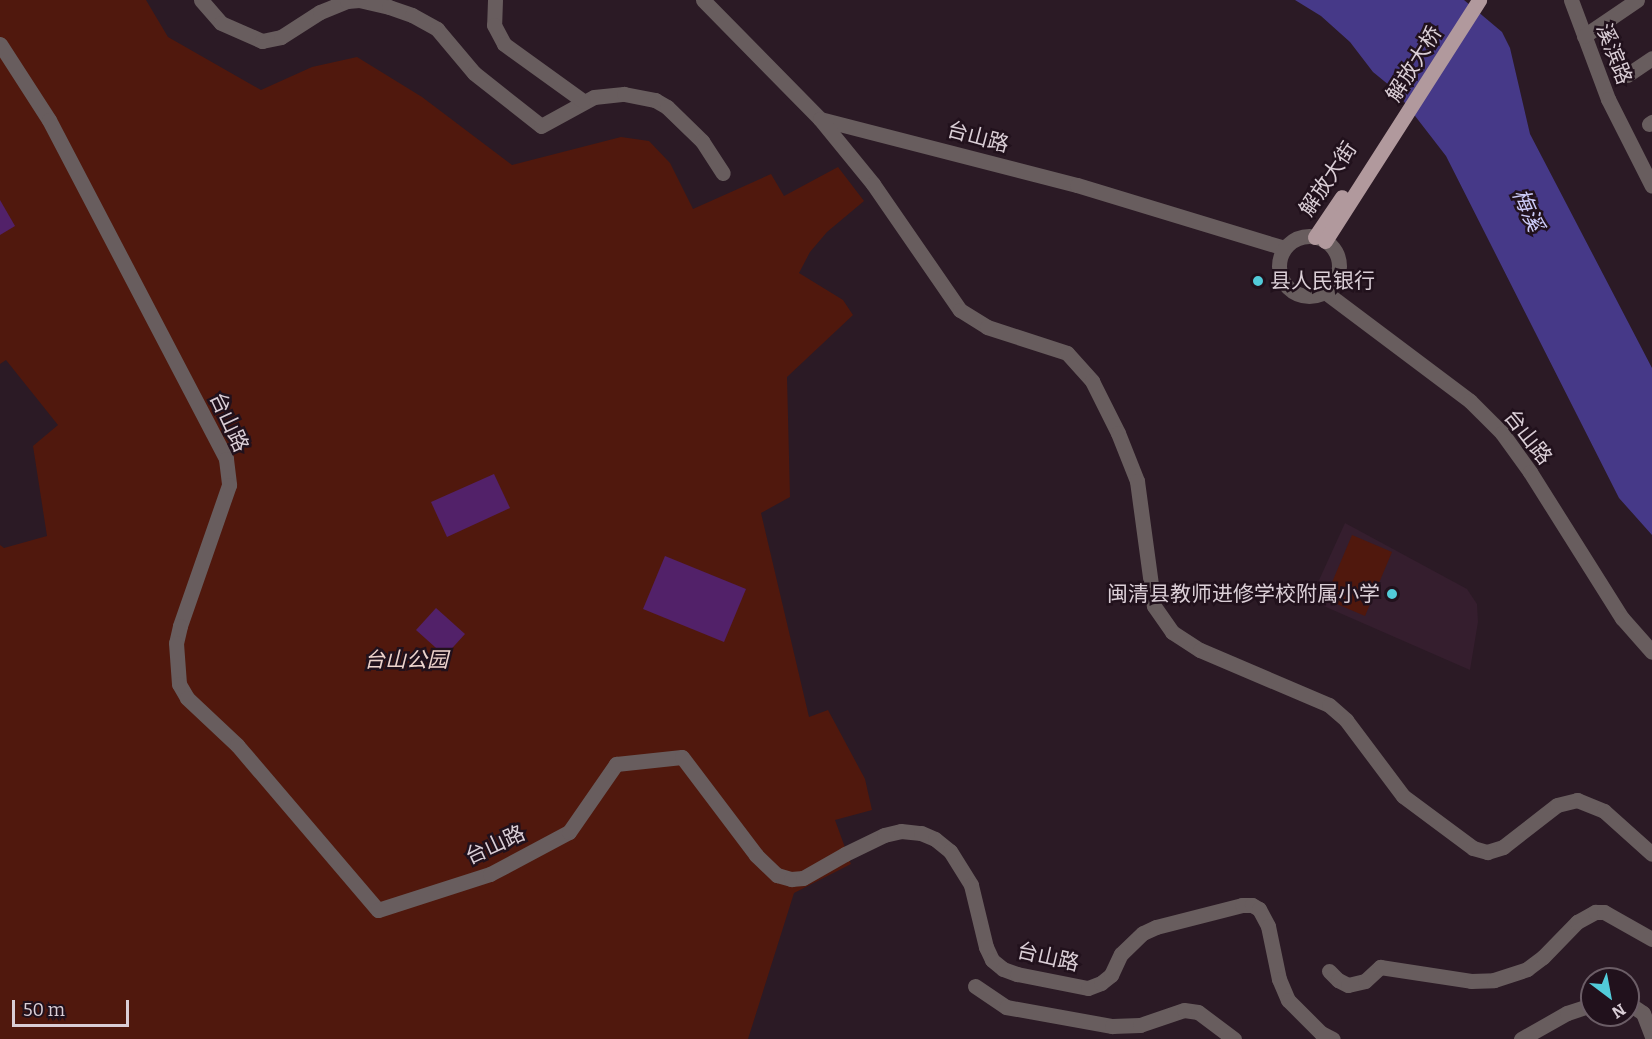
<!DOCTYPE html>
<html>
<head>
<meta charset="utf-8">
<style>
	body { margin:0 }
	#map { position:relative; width:1652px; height:1039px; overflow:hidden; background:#2b1a25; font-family:Bitter,"Noto Sans SC",serif }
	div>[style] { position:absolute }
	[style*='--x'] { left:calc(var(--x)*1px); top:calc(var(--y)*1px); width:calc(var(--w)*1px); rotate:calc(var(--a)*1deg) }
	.built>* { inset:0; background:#351e2e }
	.green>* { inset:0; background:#50180d }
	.water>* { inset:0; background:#463988 }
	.building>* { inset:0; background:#522169 }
	.minor>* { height:15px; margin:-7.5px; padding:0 7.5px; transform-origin:7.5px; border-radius:7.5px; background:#685d5e }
	.minor>.ring { margin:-7.5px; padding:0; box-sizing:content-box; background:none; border:15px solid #685d5e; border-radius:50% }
	.major>* { height:15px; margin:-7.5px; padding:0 7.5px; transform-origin:7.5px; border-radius:7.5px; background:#b1999d }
	.dots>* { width:16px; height:16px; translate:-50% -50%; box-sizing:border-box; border:3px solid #21111c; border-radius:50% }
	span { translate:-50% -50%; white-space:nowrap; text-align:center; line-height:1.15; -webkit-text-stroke:5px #21111c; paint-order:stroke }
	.street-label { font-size:21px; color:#daced6 }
	.poi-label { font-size:21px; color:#daced6 }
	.left { translate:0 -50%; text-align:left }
	.right { translate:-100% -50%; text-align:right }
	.park-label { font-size:21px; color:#edd3cc; font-style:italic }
	.water-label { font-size:22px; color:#cccbf8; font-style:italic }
	.north { position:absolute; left:1580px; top:967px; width:60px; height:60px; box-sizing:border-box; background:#21111c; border:2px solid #6b5d66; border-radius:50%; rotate:148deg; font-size:16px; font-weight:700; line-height:24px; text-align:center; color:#daced6 }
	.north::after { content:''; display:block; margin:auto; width:21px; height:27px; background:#52cbd9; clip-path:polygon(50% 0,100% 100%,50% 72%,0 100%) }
	.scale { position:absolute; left:12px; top:1000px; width:117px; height:27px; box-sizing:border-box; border:3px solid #daced6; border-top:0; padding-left:8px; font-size:18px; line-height:21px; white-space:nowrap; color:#daced6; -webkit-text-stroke:4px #21111c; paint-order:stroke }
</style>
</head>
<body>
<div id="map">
	<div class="built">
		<i style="clip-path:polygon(1345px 523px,1467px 589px,1477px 604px,1478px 622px,1470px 670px,1310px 600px)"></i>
	</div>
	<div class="green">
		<i style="clip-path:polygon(0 0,146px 0,168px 37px,261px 90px,312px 67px,357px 57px,422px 97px,512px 165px,621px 137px,649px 141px,670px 163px,693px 209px,771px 174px,784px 196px,838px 167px,864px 201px,827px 232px,810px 252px,799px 273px,843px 300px,853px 315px,787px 377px,790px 497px,761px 513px,809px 717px,828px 710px,865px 779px,872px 810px,835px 820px,851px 864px,794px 893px,748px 1039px,0 1039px,0 545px,4px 548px,47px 536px,33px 446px,58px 425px,6px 360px,0 364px)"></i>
		<i style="clip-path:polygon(1352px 535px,1392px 552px,1365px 616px,1325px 599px)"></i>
	</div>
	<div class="water">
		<i style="clip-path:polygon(1295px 0,1464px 0,1502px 32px,1510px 48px,1530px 134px,1652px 368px,1652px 535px,1619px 498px,1446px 156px,1395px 90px,1373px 72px,1350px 42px,1321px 16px)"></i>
	</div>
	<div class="building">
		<i style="clip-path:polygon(0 200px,15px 226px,0 235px)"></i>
		<i style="clip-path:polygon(494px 474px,510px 508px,447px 537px,431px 502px)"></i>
		<i style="clip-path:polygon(665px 556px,746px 589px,724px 642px,643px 609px)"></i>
		<i style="clip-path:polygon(436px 608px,465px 634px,445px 656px,416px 630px)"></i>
	</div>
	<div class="minor">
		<i style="--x:201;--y:0;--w:30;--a:49"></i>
		<i style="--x:221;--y:23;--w:45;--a:23.7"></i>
		<i style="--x:262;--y:41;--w:19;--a:-12"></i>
		<i style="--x:281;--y:37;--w:46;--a:-32.7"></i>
		<i style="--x:320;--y:12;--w:29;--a:-22"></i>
		<i style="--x:347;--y:1;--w:12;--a:-5"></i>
		<i style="--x:359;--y:0;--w:31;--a:13"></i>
		<i style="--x:389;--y:7;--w:24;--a:19"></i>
		<i style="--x:412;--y:15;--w:29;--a:29"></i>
		<i style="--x:437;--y:29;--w:57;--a:49.9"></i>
		<i style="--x:474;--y:73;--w:85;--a:38.3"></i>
		<i style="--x:541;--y:126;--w:60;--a:-28.7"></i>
		<i style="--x:594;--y:97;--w:30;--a:-6"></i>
		<i style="--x:624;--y:94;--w:32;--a:11"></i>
		<i style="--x:655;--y:100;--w:14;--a:30"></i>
		<i style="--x:667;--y:107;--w:49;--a:44.2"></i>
		<i style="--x:702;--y:141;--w:38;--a:57"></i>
		<i style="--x:495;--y:0;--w:25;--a:92"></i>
		<i style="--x:494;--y:25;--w:21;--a:62"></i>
		<i style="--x:504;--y:44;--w:97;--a:35.8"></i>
		<i style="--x:703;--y:0;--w:167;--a:45.5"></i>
		<i style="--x:820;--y:119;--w:265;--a:14.4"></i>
		<i style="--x:1077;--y:185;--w:216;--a:16.9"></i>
		<i style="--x:1571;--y:0;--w:106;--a:69.5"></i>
		<i style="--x:1608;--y:99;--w:97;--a:63.2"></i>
		<i style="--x:1584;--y:36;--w:64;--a:-34.2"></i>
		<i style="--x:0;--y:44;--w:90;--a:57.2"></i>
		<i style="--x:49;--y:120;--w:382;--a:62.4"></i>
		<i style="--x:226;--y:459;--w:26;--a:83"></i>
		<i style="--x:229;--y:485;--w:149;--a:109.2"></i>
		<i style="--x:180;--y:626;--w:17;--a:103"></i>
		<i style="--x:176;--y:643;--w:41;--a:85.8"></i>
		<i style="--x:179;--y:684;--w:16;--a:60"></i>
		<i style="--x:187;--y:698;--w:69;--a:43.2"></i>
		<i style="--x:237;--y:745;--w:217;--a:49.5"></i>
		<i style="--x:378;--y:910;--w:118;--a:-17.8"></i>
		<i style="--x:490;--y:874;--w:89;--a:-28"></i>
		<i style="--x:569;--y:832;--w:83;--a:-55.3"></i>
		<i style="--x:616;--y:764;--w:66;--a:-6.1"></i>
		<i style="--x:682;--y:757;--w:123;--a:52.9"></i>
		<i style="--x:756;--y:855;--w:29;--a:44"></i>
		<i style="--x:777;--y:875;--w:15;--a:16"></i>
		<i style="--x:791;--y:879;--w:12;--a:-5"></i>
		<i style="--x:803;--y:878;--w:48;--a:-29.7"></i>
		<i style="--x:845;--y:854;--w:43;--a:-26"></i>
		<i style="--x:884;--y:835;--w:17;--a:-13"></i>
		<i style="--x:901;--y:831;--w:20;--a:6"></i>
		<i style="--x:921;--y:833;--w:15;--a:23"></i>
		<i style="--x:935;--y:839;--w:19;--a:39"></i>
		<i style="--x:950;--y:851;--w:40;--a:58"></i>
		<i style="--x:971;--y:885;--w:64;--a:76.4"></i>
		<i style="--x:986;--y:947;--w:14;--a:65"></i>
		<i style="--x:992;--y:960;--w:14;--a:39"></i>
		<i style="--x:1003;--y:969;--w:15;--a:20"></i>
		<i style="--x:1017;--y:974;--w:72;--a:11.2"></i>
		<i style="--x:1088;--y:988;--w:14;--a:-21"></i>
		<i style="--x:1101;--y:983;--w:13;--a:-39"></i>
		<i style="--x:1111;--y:975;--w:23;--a:-65"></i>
		<i style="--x:1121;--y:954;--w:30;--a:-44"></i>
		<i style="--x:1143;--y:933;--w:14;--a:-25"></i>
		<i style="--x:1156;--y:927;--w:89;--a:-14.3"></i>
		<i style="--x:1242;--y:905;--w:10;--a:0"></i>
		<i style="--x:1252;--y:905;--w:8;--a:30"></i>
		<i style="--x:1259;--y:909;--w:19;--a:62"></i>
		<i style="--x:1268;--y:926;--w:54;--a:78.3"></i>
		<i style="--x:1279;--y:979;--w:23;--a:67"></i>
		<i style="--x:1288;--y:1000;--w:47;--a:45"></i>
		<i style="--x:1321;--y:1033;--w:13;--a:27"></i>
		<i style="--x:1627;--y:75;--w:30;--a:-34"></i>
		<i style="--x:820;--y:119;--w:84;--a:50.8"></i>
		<i style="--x:873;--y:184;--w:153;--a:55.4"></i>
		<i style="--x:960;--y:310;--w:32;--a:32"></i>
		<i style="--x:987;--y:327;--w:84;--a:18"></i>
		<i style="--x:1067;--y:353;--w:38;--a:48"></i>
		<i style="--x:1092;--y:381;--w:58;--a:63.4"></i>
		<i style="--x:1118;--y:433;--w:52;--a:68.4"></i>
		<i style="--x:1137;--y:481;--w:126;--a:82.3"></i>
		<i style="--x:1154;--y:606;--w:32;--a:55"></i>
		<i style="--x:1172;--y:632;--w:33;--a:33"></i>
		<i style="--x:1200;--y:650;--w:140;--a:23.1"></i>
		<i style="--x:1329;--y:705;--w:23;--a:41"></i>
		<i style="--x:1346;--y:720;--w:95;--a:53.1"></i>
		<i style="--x:1403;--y:796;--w:87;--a:36.6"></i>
		<i style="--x:1473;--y:848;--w:15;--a:16"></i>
		<i style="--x:1487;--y:852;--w:17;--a:-17"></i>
		<i style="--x:1503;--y:847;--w:68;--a:-37.9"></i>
		<i style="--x:1557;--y:805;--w:21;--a:-14"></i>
		<i style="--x:1577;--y:800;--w:29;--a:22"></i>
		<i style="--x:1604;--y:811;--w:64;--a:41.9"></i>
		<i style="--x:1649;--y:124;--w:4;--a:-34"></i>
		<i class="ring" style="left:1279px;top:236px;width:45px;height:45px"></i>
		<i style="--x:1325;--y:292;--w:181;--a:36.9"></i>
		<i style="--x:1470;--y:401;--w:45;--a:45"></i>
		<i style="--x:1502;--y:433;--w:48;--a:54.3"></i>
		<i style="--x:1530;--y:472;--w:173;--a:57.8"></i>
		<i style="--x:1622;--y:618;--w:45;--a:48.6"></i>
		<i style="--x:1329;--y:971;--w:13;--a:45"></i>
		<i style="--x:1338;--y:980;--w:11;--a:27"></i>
		<i style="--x:1348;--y:985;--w:17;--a:-13"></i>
		<i style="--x:1365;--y:981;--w:21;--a:-43"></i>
		<i style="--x:1380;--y:967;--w:92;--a:8.7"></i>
		<i style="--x:1471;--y:981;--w:23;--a:-2"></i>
		<i style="--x:1494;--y:980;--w:35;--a:-18"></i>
		<i style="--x:1527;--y:969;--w:20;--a:-37"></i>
		<i style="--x:1543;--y:957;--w:49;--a:-45.8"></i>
		<i style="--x:1577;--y:922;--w:21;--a:-29"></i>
		<i style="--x:1595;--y:912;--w:9;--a:0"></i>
		<i style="--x:1604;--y:912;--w:55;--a:29.4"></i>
		<i style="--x:975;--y:986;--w:37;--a:34"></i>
		<i style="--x:1006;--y:1007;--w:108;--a:10.2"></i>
		<i style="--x:1112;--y:1026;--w:28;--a:-2"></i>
		<i style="--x:1140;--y:1025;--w:46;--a:-18.8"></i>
		<i style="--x:1184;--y:1010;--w:14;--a:8"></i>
		<i style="--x:1198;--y:1012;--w:45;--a:36.9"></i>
		<i style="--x:1628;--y:1003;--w:18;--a:34"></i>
		<i style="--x:1643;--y:1013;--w:26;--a:69"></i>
		<i style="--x:1521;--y:1039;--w:53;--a:-29.5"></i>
		<i style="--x:1567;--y:1013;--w:26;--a:-18"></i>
	</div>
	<div class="major">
		<i style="--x:1315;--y:237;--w:48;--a:-56"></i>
		<i style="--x:1325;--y:241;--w:286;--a:-57.4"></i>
	</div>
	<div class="dots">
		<i style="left:1258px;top:281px;background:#52cbd9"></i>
		<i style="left:1392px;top:594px;background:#52cbd9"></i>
	</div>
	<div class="street-label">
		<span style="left:1614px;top:54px;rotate:69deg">溪滨路</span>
		<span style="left:1414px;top:64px;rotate:-58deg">解放大桥</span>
		<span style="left:978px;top:137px;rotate:15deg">台山路</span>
		<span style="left:1328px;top:179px;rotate:-56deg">解放大街</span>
		<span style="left:229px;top:422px;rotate:65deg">台山路</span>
		<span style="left:1528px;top:437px;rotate:52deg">台山路</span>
		<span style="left:495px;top:845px;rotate:-25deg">台山路</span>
		<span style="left:1048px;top:957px;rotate:13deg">台山路</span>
	</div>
	<div class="poi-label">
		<span class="left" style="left:1270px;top:281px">县人民银行</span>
		<span class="right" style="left:1380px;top:594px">闽清县教师进修学校附属小学</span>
	</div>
	<div class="park-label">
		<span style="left:406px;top:660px">台山公园</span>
	</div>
	<div class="water-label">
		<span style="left:1528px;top:210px;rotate:66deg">梅溪</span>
	</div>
	<div class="north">N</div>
	<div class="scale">50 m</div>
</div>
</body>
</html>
